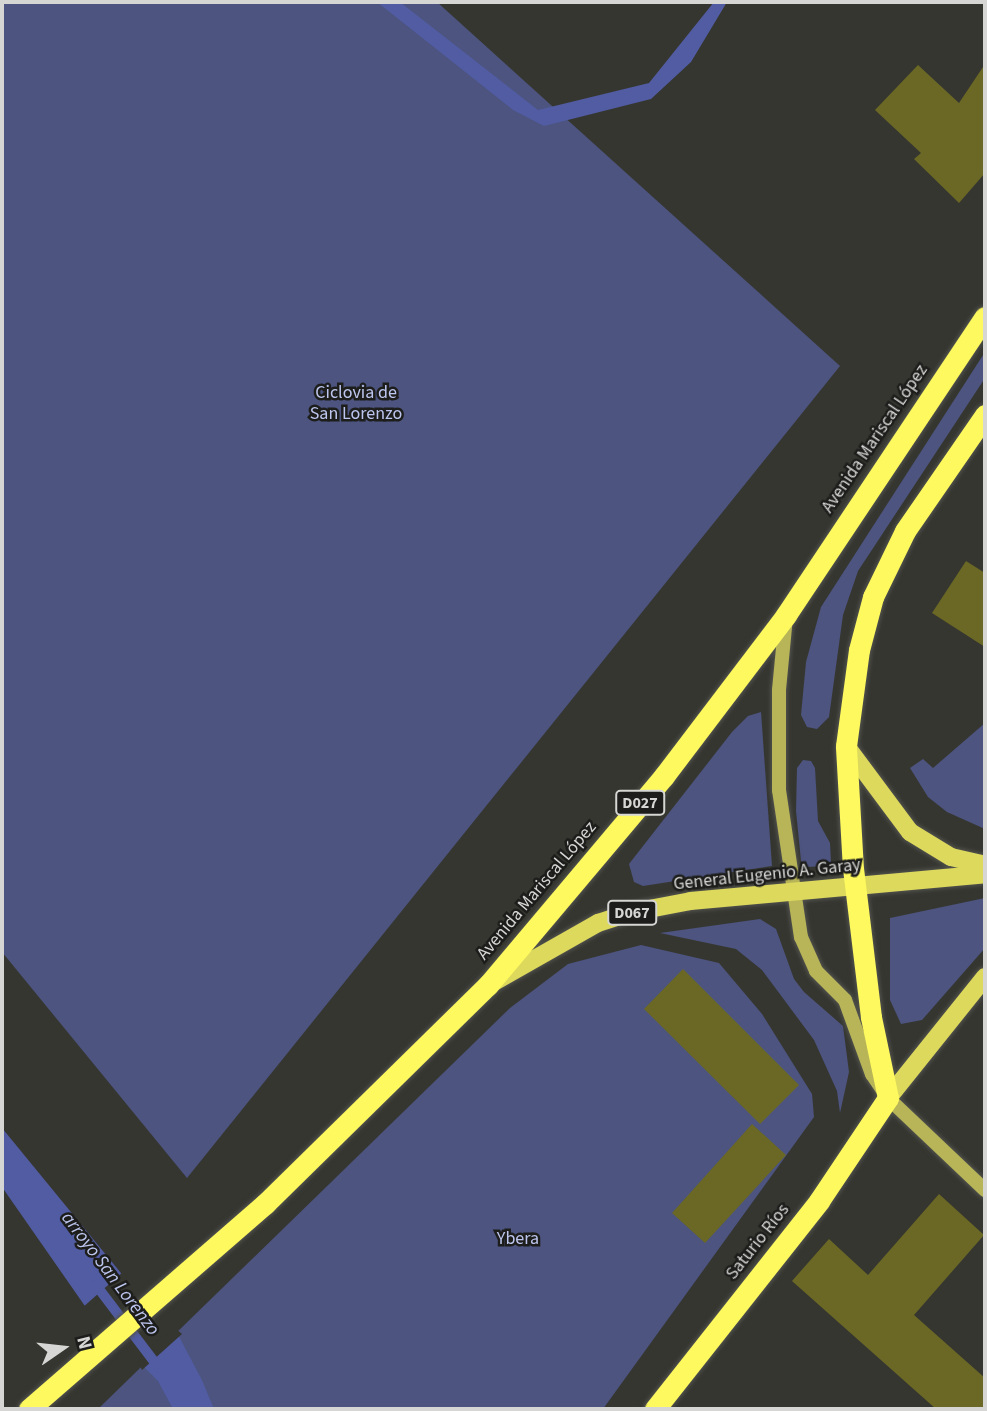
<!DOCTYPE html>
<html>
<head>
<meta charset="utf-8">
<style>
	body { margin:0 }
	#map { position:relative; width:987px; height:1411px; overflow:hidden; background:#363631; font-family:"Source Sans 3",sans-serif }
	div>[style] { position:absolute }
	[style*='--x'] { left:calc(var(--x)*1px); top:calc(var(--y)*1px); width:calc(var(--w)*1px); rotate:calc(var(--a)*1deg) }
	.green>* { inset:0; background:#4c547f }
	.water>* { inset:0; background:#515ca2 }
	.pier>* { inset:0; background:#363631 }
	.stream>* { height:10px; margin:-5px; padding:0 5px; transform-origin:5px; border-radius:5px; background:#515ca2 }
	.building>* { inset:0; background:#6a6824 }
	.roads { filter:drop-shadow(0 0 2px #53534e) drop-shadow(0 0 2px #53534e) }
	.secondary>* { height:14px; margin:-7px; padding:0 7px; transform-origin:7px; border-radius:7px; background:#b7b558 }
	.primary>* { height:18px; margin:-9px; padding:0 9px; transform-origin:9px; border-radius:9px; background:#dcd95c }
	.highway>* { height:21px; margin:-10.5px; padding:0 10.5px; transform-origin:10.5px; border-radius:10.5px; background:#fdf95e }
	span { translate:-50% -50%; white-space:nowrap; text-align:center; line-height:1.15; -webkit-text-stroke:5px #1d1d1b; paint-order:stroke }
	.shield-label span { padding:2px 5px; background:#1d1d1b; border:2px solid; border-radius:5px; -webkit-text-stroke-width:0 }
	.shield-label { font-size:16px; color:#d6d7d4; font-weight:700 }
	.park-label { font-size:18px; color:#bdc6ee }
	.street-label { font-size:18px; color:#d6d7d4 }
	.water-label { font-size:19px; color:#bcc5ed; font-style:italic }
	.frame { position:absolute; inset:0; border:4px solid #d6d7d4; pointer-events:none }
	.north { position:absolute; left:28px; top:1313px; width:70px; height:70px; -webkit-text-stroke:5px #1d1d1b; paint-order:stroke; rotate:76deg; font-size:19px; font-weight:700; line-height:28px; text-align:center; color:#d6d7d4 }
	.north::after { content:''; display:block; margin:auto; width:24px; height:32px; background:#d6d7d4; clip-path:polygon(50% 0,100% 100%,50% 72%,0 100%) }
</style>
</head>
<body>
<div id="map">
	<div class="green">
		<i style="clip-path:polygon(2px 2px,437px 2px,840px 366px,187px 1178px,2px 952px)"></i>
		<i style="clip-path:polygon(985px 352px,985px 378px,858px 571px,843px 615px,829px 717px,817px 729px,807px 727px,801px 715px,806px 662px,821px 607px)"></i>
		<i style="clip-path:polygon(761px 712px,772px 866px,643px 886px,634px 882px,629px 864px,732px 732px,748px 716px)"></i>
		<i style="clip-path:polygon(985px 723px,985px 829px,947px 812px,928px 797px,910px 768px,923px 759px,933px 768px)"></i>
		<i style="clip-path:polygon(803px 760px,811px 761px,815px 768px,818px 821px,830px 843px,831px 863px,826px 866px,807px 867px,801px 861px,796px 811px,797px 768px)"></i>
		<i style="clip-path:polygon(985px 898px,985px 948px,922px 1020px,901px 1024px,890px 1000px,890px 918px)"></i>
		<i style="clip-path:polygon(760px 919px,776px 929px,794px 979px,804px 992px,843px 1026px,849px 1072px,840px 1113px,837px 1091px,814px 1040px,762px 970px,736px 949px,660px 933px)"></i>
		<i style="clip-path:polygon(641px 945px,719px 963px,762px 1014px,812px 1094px,814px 1117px,603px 1409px,98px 1409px,510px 1008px,568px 964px)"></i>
	</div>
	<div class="water">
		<i style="clip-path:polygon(377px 2px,400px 2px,538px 110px,649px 83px,714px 2px,727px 2px,691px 62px,651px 99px,544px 126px,513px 110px)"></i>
		<i style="clip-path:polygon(2px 1128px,125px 1278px,87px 1309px,2px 1187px)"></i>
		<i style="clip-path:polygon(175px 1329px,202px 1380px,214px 1409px,173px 1409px,158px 1381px,139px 1362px)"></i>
	</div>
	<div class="pier">
		<i style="clip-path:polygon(124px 1271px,127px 1280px,85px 1312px,82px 1308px)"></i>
		<i style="clip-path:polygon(173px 1326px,182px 1334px,142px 1370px,137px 1360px)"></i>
	</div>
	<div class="stream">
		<i style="--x:96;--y:1285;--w:99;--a:52.8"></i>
	</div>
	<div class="building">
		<i style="clip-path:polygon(985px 64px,985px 173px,959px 203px,914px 159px,921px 153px,875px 110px,918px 65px,959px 103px)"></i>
		<i style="clip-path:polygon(966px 561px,985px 573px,985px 647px,932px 613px)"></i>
		<i style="clip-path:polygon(683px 969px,799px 1085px,760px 1124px,644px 1009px)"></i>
		<i style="clip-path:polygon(752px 1124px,786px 1155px,705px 1243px,672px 1213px)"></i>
		<i style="clip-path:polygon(939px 1194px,984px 1235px,914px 1315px,985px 1378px,985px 1409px,936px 1409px,792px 1281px,829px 1239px,868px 1275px)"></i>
	</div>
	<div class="roads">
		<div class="secondary">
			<i style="--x:786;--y:617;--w:73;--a:95.5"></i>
			<i style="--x:779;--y:690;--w:100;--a:90"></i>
			<i style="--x:779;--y:790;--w:149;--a:81.5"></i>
			<i style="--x:801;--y:937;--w:37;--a:66"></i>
			<i style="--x:816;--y:971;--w:41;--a:45"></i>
			<i style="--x:845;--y:1000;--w:79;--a:70"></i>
			<i style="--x:872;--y:1074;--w:29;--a:56"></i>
			<i style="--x:888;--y:1098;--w:134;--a:43.5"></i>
		</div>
		<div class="primary">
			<i style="--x:846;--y:746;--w:107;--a:53.3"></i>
			<i style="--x:910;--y:832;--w:48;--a:31.4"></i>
			<i style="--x:951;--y:857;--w:35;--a:13"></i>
			<i style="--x:494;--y:982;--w:120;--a:-29.6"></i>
			<i style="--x:598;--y:923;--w:32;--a:-18"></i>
			<i style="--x:628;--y:913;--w:64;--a:-10.8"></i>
			<i style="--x:691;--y:901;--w:295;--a:-5.2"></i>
			<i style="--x:888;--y:1098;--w:155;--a:-51.3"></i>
		</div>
		<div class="highway">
			<i style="--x:29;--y:1409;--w:313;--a:-41"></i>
			<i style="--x:265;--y:1204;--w:313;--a:-44.5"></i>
			<i style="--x:488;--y:985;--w:273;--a:-49.9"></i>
			<i style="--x:664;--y:776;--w:202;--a:-52.8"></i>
			<i style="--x:786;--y:615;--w:358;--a:-56.3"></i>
			<i style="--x:655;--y:1409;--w:265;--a:-51.7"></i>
			<i style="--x:819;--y:1201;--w:124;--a:-56.2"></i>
			<i style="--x:888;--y:1098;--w:83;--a:-101.9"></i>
			<i style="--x:871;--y:1017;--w:149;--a:-96.9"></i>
			<i style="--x:853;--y:869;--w:123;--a:-93.3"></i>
			<i style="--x:846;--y:746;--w:97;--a:-82.3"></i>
			<i style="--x:859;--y:650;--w:55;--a:-75.2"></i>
			<i style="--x:873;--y:597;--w:73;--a:-64.1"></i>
			<i style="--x:905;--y:531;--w:141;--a:-55.4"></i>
		</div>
	</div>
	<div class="shield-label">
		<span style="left:640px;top:803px">D027</span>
		<span style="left:632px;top:913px">D067</span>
	</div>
	<div class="park-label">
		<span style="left:356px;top:404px">Ciclovia de<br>San Lorenzo</span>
		<span style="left:518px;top:1239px">Ybera</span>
	</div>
	<div class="street-label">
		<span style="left:875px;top:439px;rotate:-56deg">Avenida Mariscal López</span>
		<span style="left:767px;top:875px;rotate:-6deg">General Eugenio A. Garay</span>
		<span style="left:537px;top:891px;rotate:-50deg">Avenida Mariscal López</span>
		<span style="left:758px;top:1242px;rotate:-52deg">Saturio Ríos</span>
	</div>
	<div class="water-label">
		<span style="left:110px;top:1274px;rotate:53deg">arroyo San Lorenzo</span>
	</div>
	<div class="frame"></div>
	<div class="north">N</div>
</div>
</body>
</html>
